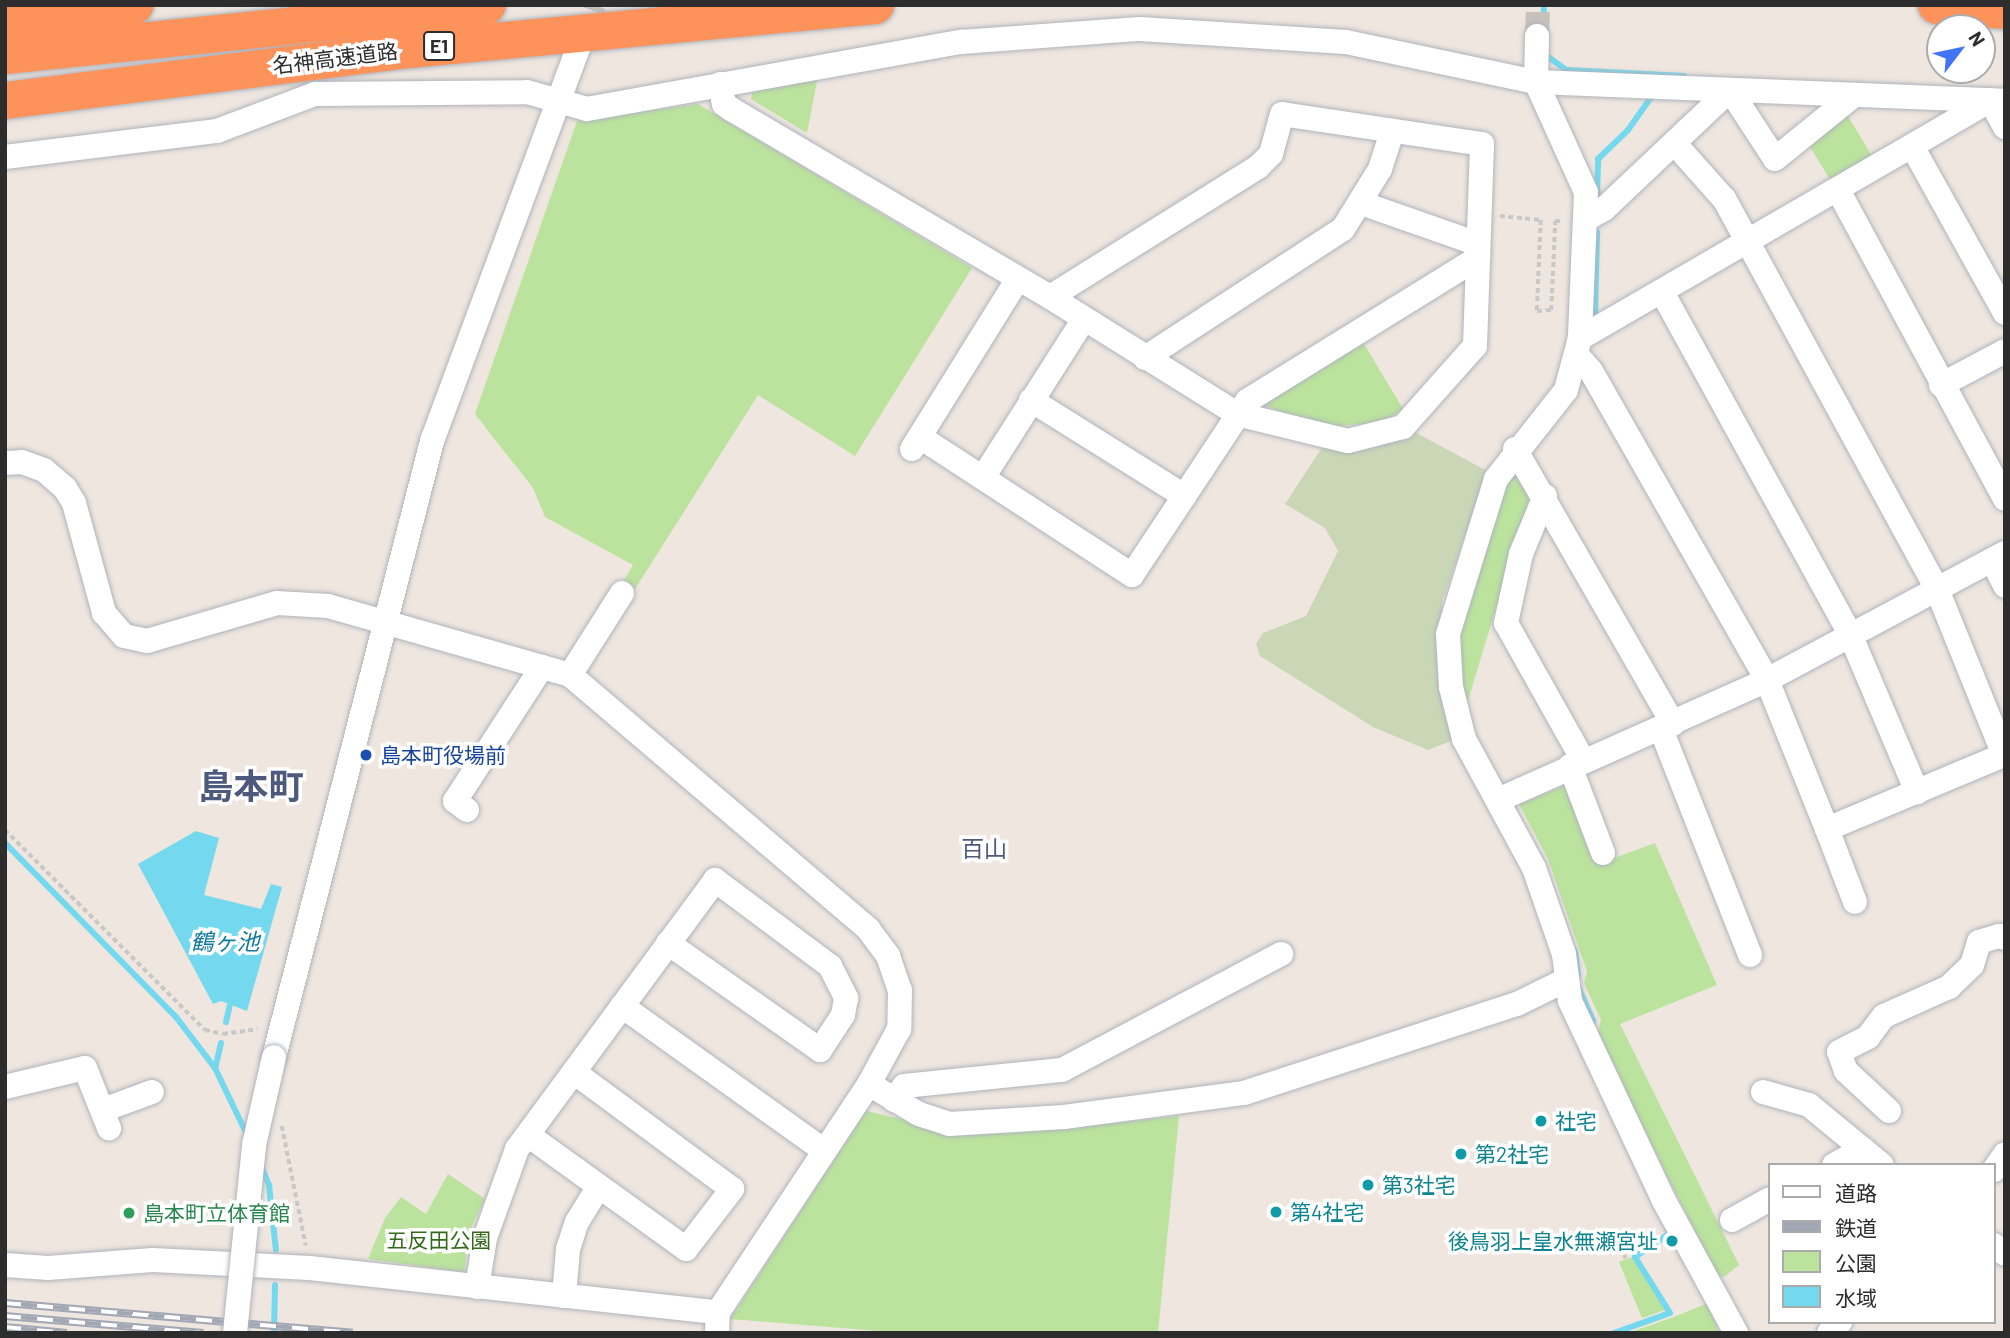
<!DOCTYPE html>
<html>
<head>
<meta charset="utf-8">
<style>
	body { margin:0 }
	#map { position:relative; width:2010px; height:1338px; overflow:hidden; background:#eee6df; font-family:Barlow,"Noto Sans JP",sans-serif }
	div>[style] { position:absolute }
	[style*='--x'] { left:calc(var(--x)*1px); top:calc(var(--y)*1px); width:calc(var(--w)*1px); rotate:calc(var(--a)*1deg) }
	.green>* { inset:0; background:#bbe39d }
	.cemetery>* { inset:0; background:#cad7b7 }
	.water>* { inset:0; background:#74d9ee }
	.stream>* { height:6px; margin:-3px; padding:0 3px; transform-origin:3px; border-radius:3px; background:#74d9ee }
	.minor-tunnel>* { height:24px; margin-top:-12px; transform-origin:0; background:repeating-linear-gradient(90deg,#c7c1bb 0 24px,transparent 0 36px) }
	.path>* { height:3.5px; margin-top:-1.75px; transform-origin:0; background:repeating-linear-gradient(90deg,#c8c8c8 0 5px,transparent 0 8.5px) }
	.roads { filter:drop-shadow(0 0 2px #afb3bd) drop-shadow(0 0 2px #afb3bd) }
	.minor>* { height:24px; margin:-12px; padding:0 12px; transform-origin:12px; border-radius:12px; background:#fff }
	.highway>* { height:37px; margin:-18.5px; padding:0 18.5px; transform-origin:18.5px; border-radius:18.5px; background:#fd935b }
	.rail>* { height:8px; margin-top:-4px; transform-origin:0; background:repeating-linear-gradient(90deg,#fff 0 16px,#a2a7b6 0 32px); box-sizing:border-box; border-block:2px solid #a2a7b6 }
	.bridges { filter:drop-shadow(0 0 2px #afb3bd) drop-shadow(0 0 2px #afb3bd) }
	.minor-bridge>* { height:24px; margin:-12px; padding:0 12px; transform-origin:12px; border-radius:12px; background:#fff }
	.dots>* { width:19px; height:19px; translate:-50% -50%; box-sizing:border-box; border:4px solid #fff; border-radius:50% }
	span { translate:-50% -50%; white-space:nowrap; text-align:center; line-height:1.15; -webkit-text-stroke:7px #fff; paint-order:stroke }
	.shield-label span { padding:2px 5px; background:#fff; border:2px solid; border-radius:5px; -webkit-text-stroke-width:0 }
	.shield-label { font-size:19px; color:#2d2d2d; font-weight:700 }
	.street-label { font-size:21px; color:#2d2d2d }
	.transit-label { font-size:21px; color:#164399 }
	.left { translate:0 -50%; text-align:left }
	.culture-label { font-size:21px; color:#0d838f }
	.right { translate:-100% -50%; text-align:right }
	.leisure-label { font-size:21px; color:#27864d }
	.park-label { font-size:21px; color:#336a1c }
	.neighbourhood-label { font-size:23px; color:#4d5a7d }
	.water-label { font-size:23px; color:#0f7a9e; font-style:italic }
	.town-label { font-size:35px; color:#4d5a7d; font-weight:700 }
	.frame { position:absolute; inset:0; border:7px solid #2d2d2d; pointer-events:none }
	.legend { position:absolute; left:1768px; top:1163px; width:228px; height:161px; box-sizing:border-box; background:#fff; border:2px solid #ababab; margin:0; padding:9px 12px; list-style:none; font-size:21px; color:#2d2d2d }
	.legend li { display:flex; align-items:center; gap:14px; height:35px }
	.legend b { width:35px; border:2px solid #ababab }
	.north { position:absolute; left:1926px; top:14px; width:70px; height:70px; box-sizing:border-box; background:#fff; border:2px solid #ababab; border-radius:50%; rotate:58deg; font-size:19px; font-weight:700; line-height:28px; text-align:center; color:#2d2d2d }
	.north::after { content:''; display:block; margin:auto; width:24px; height:32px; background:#4274f8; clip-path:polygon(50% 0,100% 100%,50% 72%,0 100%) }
</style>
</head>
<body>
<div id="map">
	<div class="green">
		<i style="clip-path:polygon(818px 76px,807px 133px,751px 99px,753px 89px)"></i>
		<i style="clip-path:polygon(698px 104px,972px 268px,855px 456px,758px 395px,635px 589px,623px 582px,633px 565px,545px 517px,533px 488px,475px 414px,577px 121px)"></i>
		<i style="clip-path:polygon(1846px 113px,1872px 156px,1833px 184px,1810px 147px)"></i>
		<i style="clip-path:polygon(1361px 339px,1403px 409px,1384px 422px,1339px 426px,1297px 418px,1264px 405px)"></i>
		<i style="clip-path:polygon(1517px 467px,1531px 492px,1466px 707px,1459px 678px,1460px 639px,1504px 487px)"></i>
		<i style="clip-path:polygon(1567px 785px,1598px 864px,1655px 843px,1717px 985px,1620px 1024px,1739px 1265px,1724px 1277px,1717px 1275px,1597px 1036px,1601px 1020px,1584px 983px,1587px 971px,1548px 859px,1519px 804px)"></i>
		<i style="clip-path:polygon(866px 1111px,924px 1124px,1048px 1130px,1179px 1116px,1158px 1333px,903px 1333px,730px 1319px)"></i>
		<i style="clip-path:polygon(448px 1174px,485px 1199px,470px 1230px,464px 1272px,368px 1259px,385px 1218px,401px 1197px,426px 1214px)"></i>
		<i style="clip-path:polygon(1633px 1257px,1665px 1310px,1642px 1318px,1619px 1262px)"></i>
		<i style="clip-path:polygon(1708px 1303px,1719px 1333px,1628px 1333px,1674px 1317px)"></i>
	</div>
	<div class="cemetery">
		<i style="clip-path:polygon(1411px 430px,1487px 471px,1442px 602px,1445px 687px,1458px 738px,1428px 750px,1373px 727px,1260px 656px,1256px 644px,1263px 633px,1306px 616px,1338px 551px,1325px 528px,1285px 504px,1323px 446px)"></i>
	</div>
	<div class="water">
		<i style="clip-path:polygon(196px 831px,219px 838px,204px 895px,261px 909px,271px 884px,282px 887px,247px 1011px,221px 1001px,213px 1004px,138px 864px)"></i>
	</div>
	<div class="stream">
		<i style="--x:1543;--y:32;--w:23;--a:-88"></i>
		<i style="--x:1547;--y:56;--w:24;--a:36"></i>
		<i style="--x:1566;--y:70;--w:118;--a:2.9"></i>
		<i style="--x:1597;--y:194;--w:35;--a:-88"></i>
		<i style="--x:1598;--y:159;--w:42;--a:-44"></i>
		<i style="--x:1628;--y:130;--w:45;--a:-54.9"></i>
		<i style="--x:1595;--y:316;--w:84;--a:-88.6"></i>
		<i style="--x:5;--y:843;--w:244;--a:45.5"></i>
		<i style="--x:176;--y:1017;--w:64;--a:52.6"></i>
		<i style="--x:1575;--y:951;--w:24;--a:83"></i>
		<i style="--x:1579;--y:989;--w:35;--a:66"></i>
		<i style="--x:226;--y:1022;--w:17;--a:-77"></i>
		<i style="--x:221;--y:1043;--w:26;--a:103"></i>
		<i style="--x:215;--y:1068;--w:76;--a:64.4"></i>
		<i style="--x:261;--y:1166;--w:21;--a:67"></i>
		<i style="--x:269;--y:1185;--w:65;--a:83.9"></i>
		<i style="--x:274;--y:1333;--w:48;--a:-88.8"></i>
		<i style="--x:1614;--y:1333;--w:59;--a:-19.7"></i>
		<i style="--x:1670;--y:1313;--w:66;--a:-122"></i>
		<i style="--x:1635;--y:1257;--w:42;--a:-34.4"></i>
		<i style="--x:1670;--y:1233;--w:4;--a:-124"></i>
	</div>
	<div class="minor-tunnel">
		<i style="--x:1537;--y:36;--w:31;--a:-88"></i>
		<i style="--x:579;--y:44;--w:42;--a:-69"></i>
	</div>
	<div class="path">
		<i style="--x:1500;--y:216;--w:41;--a:5.6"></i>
		<i style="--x:1541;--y:220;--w:91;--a:92.5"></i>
		<i style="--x:1537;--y:311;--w:14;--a:-4"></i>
		<i style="--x:1551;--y:310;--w:89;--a:-87.4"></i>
		<i style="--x:1555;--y:221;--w:7;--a:0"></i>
		<i style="--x:5;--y:830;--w:283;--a:45"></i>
		<i style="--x:205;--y:1030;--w:18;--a:13"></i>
		<i style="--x:223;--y:1034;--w:35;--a:-8"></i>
		<i style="--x:282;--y:1126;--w:122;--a:78.7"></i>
		<i style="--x:1624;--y:1255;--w:4;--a:63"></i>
	</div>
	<div class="roads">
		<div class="minor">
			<i style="--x:1537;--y:36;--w:46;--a:91.2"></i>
			<i style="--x:1536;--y:82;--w:121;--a:65.6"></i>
			<i style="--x:1586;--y:192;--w:146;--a:92.4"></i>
			<i style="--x:1580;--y:338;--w:54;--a:105.1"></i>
			<i style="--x:1566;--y:390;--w:113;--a:128.2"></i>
			<i style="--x:1496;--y:479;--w:162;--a:107.2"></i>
			<i style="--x:1448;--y:634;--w:53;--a:86.8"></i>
			<i style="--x:1451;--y:687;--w:54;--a:76"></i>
			<i style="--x:1464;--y:739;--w:147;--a:61.5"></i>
			<i style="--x:1534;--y:868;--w:91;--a:70.8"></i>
			<i style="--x:1564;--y:954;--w:47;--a:82.7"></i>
			<i style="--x:1570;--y:1001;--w:219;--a:64.8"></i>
			<i style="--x:1663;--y:1199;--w:153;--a:61.4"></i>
			<i style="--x:720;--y:84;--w:20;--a:79"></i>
			<i style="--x:724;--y:104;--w:9;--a:36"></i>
			<i style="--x:731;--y:109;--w:370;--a:30.5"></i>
			<i style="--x:1050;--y:297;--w:221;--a:32"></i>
			<i style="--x:1237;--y:414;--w:114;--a:13.7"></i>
			<i style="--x:1348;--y:441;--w:57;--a:-14.3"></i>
			<i style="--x:1403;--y:427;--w:108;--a:-48.4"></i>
			<i style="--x:1475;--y:346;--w:202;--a:-88"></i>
			<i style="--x:1482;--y:144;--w:202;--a:-171.5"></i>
			<i style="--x:1282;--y:114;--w:41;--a:105.4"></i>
			<i style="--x:1271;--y:154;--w:18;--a:135"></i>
			<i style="--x:1258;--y:167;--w:245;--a:148"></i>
			<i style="--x:1990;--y:100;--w:31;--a:61"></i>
			<i style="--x:1912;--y:146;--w:191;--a:60.9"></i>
			<i style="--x:5;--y:157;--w:214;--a:-7"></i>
			<i style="--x:217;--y:131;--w:105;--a:-20.7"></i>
			<i style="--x:315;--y:94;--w:212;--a:-0.5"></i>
			<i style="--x:527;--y:92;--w:62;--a:15.8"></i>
			<i style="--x:587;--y:109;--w:380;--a:-10.2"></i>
			<i style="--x:961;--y:42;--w:179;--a:-4.2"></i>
			<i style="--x:1140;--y:29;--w:206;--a:3.6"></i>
			<i style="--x:1346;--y:42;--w:194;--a:11.9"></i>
			<i style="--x:1536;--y:82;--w:469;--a:2.3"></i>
			<i style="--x:1838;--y:190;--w:351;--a:61.6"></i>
			<i style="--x:1361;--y:203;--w:124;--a:19.3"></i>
			<i style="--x:1588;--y:218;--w:18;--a:-29"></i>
			<i style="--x:1604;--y:209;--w:173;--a:-43.4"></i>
			<i style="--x:1730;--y:90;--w:82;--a:56.9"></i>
			<i style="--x:1775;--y:159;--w:102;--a:-39"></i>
			<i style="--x:1662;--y:292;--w:390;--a:61.2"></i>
			<i style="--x:1850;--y:634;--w:172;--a:67"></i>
			<i style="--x:1580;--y:338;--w:473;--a:-30.1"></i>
			<i style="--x:1577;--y:355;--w:21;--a:49"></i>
			<i style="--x:1591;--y:371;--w:356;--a:60.3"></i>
			<i style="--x:1767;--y:680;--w:161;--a:68.1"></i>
			<i style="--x:1827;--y:829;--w:192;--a:-22.7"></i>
			<i style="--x:2004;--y:755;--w:179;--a:-112"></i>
			<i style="--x:1937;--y:589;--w:444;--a:-118.6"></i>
			<i style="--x:1724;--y:199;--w:72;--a:-131.6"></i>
			<i style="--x:1145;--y:358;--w:236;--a:-33.1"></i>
			<i style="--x:1343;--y:229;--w:70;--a:-58.3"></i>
			<i style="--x:1380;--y:169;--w:40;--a:-72"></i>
			<i style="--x:1941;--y:385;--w:72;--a:-28"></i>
			<i style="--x:1031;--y:400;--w:181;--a:32.1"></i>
			<i style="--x:920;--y:437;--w:253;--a:33.1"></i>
			<i style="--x:1132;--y:575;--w:209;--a:-56.5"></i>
			<i style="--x:1247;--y:401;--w:272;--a:-31.8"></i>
			<i style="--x:912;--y:449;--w:200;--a:-58.1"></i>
			<i style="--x:1515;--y:449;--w:317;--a:60.1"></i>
			<i style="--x:5;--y:463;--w:17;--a:-3"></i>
			<i style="--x:22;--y:462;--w:23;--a:20"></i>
			<i style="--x:44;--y:470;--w:28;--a:41"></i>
			<i style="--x:65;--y:488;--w:17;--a:59"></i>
			<i style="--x:74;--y:503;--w:114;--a:74.7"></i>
			<i style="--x:104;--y:613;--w:30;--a:49"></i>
			<i style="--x:124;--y:636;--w:24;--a:12"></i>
			<i style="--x:147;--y:641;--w:135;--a:-16.3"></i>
			<i style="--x:277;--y:603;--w:51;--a:3.4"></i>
			<i style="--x:328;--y:606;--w:252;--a:15.9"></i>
			<i style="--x:570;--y:675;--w:392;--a:40.4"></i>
			<i style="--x:868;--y:929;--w:34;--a:53"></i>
			<i style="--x:888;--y:956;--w:36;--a:71"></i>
			<i style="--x:900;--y:990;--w:39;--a:91"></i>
			<i style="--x:899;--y:1029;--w:63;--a:118.6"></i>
			<i style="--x:869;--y:1084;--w:273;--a:123.5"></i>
			<i style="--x:718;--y:1312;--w:21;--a:93"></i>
			<i style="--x:984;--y:476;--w:186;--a:-57.5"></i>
			<i style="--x:1545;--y:496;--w:63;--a:112.5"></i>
			<i style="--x:1521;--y:554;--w:71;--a:102.3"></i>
			<i style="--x:1506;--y:623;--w:157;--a:60.7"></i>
			<i style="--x:1992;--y:560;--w:29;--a:63"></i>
			<i style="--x:570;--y:675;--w:97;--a:-57.6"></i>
			<i style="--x:1661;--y:729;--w:243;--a:68.5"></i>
			<i style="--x:1570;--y:766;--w:93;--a:69.2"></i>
			<i style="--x:1498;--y:800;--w:295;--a:-24"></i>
			<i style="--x:1767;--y:680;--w:270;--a:-28.1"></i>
			<i style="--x:467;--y:810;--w:15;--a:-143"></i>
			<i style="--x:455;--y:801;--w:160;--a:-57"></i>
			<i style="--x:1827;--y:829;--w:78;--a:69"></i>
			<i style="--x:622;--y:1006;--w:247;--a:35.6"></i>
			<i style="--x:274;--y:1057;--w:636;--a:-75.61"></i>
			<i style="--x:432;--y:441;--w:419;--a:-69.6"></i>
			<i style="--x:869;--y:1084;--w:58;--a:31"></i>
			<i style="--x:919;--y:1114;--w:32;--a:18"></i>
			<i style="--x:949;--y:1124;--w:115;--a:-3.5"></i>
			<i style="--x:1064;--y:1117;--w:182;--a:-7.6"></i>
			<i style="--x:1244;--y:1093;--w:287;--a:-18.1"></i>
			<i style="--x:1517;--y:1004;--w:52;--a:-26.1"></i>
			<i style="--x:5;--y:1087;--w:82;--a:-13.4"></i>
			<i style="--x:85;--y:1068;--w:65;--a:68.2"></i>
			<i style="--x:1763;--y:1092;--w:48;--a:15.8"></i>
			<i style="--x:1809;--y:1105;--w:94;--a:39.4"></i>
			<i style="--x:894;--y:1100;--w:17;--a:-54"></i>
			<i style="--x:904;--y:1086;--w:159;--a:-5.8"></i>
			<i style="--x:1062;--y:1070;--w:248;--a:-27.9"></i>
			<i style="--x:103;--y:1110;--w:52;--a:-20.2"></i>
			<i style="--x:1889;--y:1111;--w:59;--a:-137.1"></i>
			<i style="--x:1846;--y:1071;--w:20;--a:-110"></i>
			<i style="--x:1839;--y:1052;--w:33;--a:-27"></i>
			<i style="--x:1868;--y:1037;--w:26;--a:-53"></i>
			<i style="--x:1884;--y:1016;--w:71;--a:-24"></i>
			<i style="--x:1949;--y:987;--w:32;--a:-44"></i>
			<i style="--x:1972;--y:965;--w:24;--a:-73"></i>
			<i style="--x:1979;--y:942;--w:21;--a:-17"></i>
			<i style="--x:1999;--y:936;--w:6;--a:18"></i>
			<i style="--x:528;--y:1135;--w:195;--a:35.8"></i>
			<i style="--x:686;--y:1249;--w:76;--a:-52.5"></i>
			<i style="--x:732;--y:1189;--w:197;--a:-143.5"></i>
			<i style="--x:1834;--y:1165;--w:33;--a:-29"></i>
			<i style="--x:1994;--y:1170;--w:19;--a:-55"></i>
			<i style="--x:1732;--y:1220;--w:43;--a:-28.9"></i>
			<i style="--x:1994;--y:1245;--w:14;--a:39"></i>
			<i style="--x:5;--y:1265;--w:43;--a:4"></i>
			<i style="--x:48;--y:1268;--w:105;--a:-4.4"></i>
			<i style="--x:153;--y:1260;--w:157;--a:2.9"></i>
			<i style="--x:310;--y:1268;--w:410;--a:6.2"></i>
			<i style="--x:477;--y:1287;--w:50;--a:-80.7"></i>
			<i style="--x:485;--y:1238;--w:95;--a:-70.2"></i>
			<i style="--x:517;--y:1149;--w:334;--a:-53.6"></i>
			<i style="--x:715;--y:880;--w:144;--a:36.8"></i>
			<i style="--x:830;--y:966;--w:36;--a:63"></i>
			<i style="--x:846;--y:998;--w:17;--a:100"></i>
			<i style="--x:843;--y:1015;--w:42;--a:123.3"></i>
			<i style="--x:820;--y:1050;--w:186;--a:-144.9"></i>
			<i style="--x:564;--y:1296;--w:47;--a:-85.1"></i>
			<i style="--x:568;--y:1249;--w:28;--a:-72"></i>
			<i style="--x:577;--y:1222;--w:42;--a:-58.6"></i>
			<i style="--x:1829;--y:1333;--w:16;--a:-45"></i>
		</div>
		<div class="highway">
			<i style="--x:1936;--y:5;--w:69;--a:4.1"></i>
			<i style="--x:5;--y:19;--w:130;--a:-6.2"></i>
			<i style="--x:5;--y:55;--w:484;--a:-5.9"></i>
			<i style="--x:5;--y:100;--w:407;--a:-7.2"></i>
			<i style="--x:409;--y:49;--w:468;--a:-5.4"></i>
		</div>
	</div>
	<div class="rail">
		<i style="--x:5;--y:1303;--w:349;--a:4.9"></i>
		<i style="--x:5;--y:1316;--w:199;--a:4.9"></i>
		<i style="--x:5;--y:1327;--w:62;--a:5.5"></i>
	</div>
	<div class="bridges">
		<div class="minor-bridge">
			<i style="--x:235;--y:1333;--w:189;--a:-84.2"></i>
			<i style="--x:254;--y:1145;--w:90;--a:-77.2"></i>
		</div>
	</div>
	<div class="dots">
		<i style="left:366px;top:755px;background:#1a4fb4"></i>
		<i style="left:1541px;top:1121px;background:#0f9aa8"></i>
		<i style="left:1461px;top:1154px;background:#0f9aa8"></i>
		<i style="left:1368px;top:1185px;background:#0f9aa8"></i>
		<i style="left:1276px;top:1212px;background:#0f9aa8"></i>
		<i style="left:129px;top:1213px;background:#2e9e5b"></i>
		<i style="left:1672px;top:1241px;background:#0f9aa8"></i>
	</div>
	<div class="shield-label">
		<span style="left:439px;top:46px">E1</span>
	</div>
	<div class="street-label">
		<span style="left:335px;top:58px;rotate:-7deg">名神高速道路</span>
	</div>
	<div class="transit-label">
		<span class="left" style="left:380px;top:755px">島本町役場前</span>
	</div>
	<div class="culture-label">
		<span class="left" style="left:1555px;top:1121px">社宅</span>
		<span class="left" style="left:1475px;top:1154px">第2社宅</span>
		<span class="left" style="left:1382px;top:1185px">第3社宅</span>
		<span class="left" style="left:1290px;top:1212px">第4社宅</span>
		<span class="right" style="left:1658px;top:1241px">後鳥羽上皇水無瀬宮址</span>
	</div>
	<div class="leisure-label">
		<span class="left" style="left:143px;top:1213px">島本町立体育館</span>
	</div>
	<div class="park-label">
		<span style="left:439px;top:1240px">五反田公園</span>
	</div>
	<div class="neighbourhood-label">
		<span style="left:984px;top:848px">百山</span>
	</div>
	<div class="water-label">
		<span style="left:225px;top:941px">鶴ヶ池</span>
	</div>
	<div class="town-label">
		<span style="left:251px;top:785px">島本町</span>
	</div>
	<div class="frame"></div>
	<ul class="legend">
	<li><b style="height:9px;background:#fff"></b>道路</li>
	<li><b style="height:9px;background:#a2a7b6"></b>鉄道</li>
	<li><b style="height:19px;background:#bbe39d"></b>公園</li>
	<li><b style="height:19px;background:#74d9ee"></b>水域</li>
	</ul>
	<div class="north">N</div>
</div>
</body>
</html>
